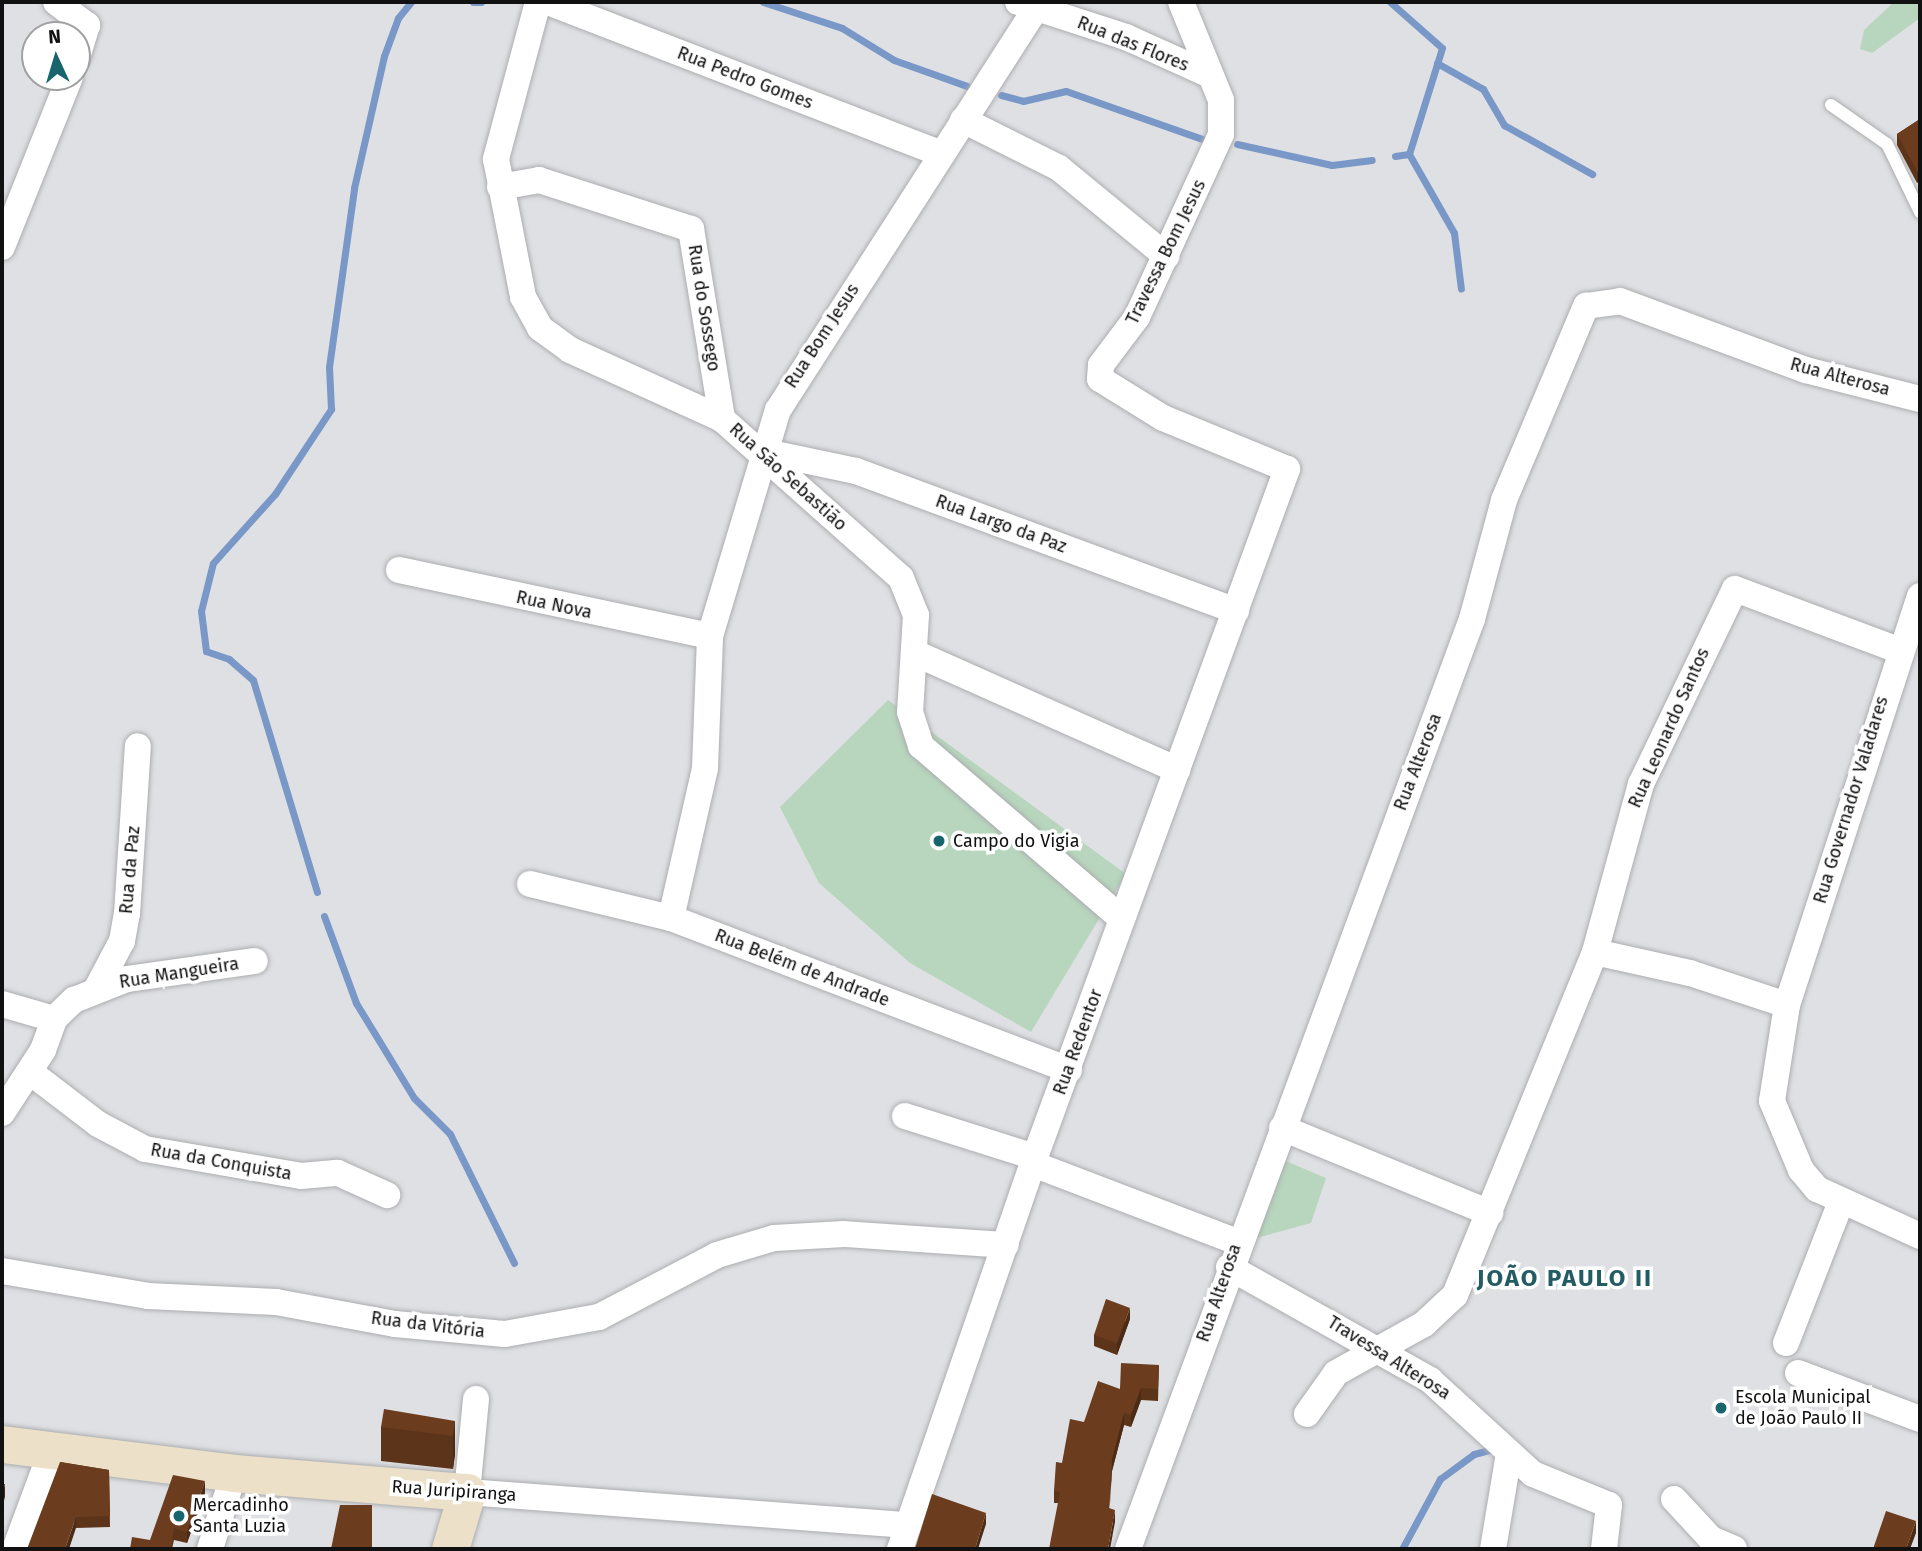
<!DOCTYPE html>
<html>
<head>
<meta charset="utf-8">
<style>
	body { margin:0 }
	#map { position:relative; width:1922px; height:1551px; overflow:hidden; background:#dfe0e3; font-family:"Fira Sans",sans-serif }
	div>[style] { position:absolute }
	[style*='--x'] { left:calc(var(--x)*1px); top:calc(var(--y)*1px); width:calc(var(--w)*1px); rotate:calc(var(--a)*1deg) }
	.green>* { inset:0; background:#b7d6bd }
	.stream>* { height:7px; margin:-3.5px; padding:0 3.5px; transform-origin:3.5px; border-radius:3.5px; background:#7998c7 }
	.roads { filter:drop-shadow(0 0 2px #acadb0) drop-shadow(0 0 2px #acadb0) }
	.lane>* { height:12px; margin:-6px; padding:0 6px; transform-origin:6px; border-radius:6px; background:#fff }
	.street>* { height:26px; margin:-13px; padding:0 13px; transform-origin:13px; border-radius:13px; background:#fff }
	.secondary>* { height:37px; margin:-18.5px; padding:0 18.5px; transform-origin:18.5px; border-radius:18.5px; background:#ece0c8 }
	.wall>* { inset:0; background:#5c341a }
	.shaded-wall>* { inset:0; background:#4b2b15 }
	.building>* { inset:0; background:#6b3d1e }
	.dots>* { width:19px; height:19px; translate:-50% -50%; box-sizing:border-box; border:4px solid #fff; border-radius:50% }
	span { translate:-50% -50%; white-space:nowrap; text-align:center; line-height:1.15; -webkit-text-stroke:7px #fff; paint-order:stroke }
	.street-label { font-size:18px; color:#111112 }
	.poi-label { font-size:18px; color:#111112 }
	.left { translate:0 -50%; text-align:left }
	.district-label { font-size:24px; color:#235c63; font-weight:700; letter-spacing:2px }
	.frame { position:absolute; inset:0; border:4px solid #111112; pointer-events:none }
	.north { position:absolute; left:21px; top:21px; width:70px; height:70px; box-sizing:border-box; background:#fff; border:2px solid #a0a0a0; border-radius:50%; rotate:356deg; font-size:19px; font-weight:700; line-height:28px; text-align:center; color:#111112 }
	.north::after { content:''; display:block; margin:auto; width:24px; height:32px; background:#18656d; clip-path:polygon(50% 0,100% 100%,50% 72%,0 100%) }
</style>
</head>
<body>
<div id="map">
	<div class="green">
		<i style="clip-path:polygon(1894px 2px,1920px 2px,1920px 18px,1872px 53px,1860px 49px,1864px 30px)"></i>
		<i style="clip-path:polygon(888px 700px,1126px 874px,1031px 1032px,910px 963px,819px 883px,780px 807px)"></i>
		<i style="clip-path:polygon(1281px 1159px,1326px 1178px,1311px 1223px,1253px 1239px)"></i>
	</div>
	<div class="stream">
		<i style="--x:473;--y:2;--w:8;--a:0"></i>
		<i style="--x:763;--y:2;--w:83;--a:18.2"></i>
		<i style="--x:842;--y:28;--w:61;--a:31.6"></i>
		<i style="--x:894;--y:60;--w:77;--a:19.6"></i>
		<i style="--x:1390;--y:2;--w:69;--a:41.5"></i>
		<i style="--x:1442;--y:48;--w:111;--a:107.3"></i>
		<i style="--x:1409;--y:154;--w:91;--a:60.3"></i>
		<i style="--x:1454;--y:233;--w:56;--a:82.9"></i>
		<i style="--x:1437;--y:63;--w:53;--a:29.5"></i>
		<i style="--x:1483;--y:89;--w:42;--a:59.7"></i>
		<i style="--x:1504;--y:125;--w:101;--a:29.1"></i>
		<i style="--x:1001;--y:95;--w:23;--a:15"></i>
		<i style="--x:1023;--y:101;--w:44;--a:-13.1"></i>
		<i style="--x:1066;--y:91;--w:144;--a:19.4"></i>
		<i style="--x:1237;--y:144;--w:97;--a:12.5"></i>
		<i style="--x:1332;--y:165;--w:40;--a:-7.1"></i>
		<i style="--x:1395;--y:156;--w:14;--a:-8"></i>
		<i style="--x:317;--y:892;--w:221;--a:-106.8"></i>
		<i style="--x:253;--y:680;--w:32;--a:-139"></i>
		<i style="--x:229;--y:659;--w:24;--a:-161"></i>
		<i style="--x:206;--y:651;--w:40;--a:-97.1"></i>
		<i style="--x:201;--y:611;--w:49;--a:-76"></i>
		<i style="--x:213;--y:563;--w:93;--a:-48.1"></i>
		<i style="--x:275;--y:494;--w:102;--a:-56.6"></i>
		<i style="--x:331;--y:409;--w:42;--a:-92.7"></i>
		<i style="--x:329;--y:367;--w:181;--a:-82"></i>
		<i style="--x:354;--y:188;--w:135;--a:-77.2"></i>
		<i style="--x:384;--y:56;--w:40;--a:-69.8"></i>
		<i style="--x:398;--y:18;--w:21;--a:-51"></i>
		<i style="--x:324;--y:916;--w:93;--a:69.8"></i>
		<i style="--x:356;--y:1003;--w:111;--a:58.6"></i>
		<i style="--x:414;--y:1098;--w:51;--a:45"></i>
		<i style="--x:450;--y:1134;--w:144;--a:63.6"></i>
		<i style="--x:1402;--y:1549;--w:80;--a:-61.5"></i>
		<i style="--x:1440;--y:1479;--w:42;--a:-36.3"></i>
		<i style="--x:1474;--y:1454;--w:23;--a:-15"></i>
	</div>
	<div class="roads">
		<div class="lane">
			<i style="--x:1831;--y:105;--w:68;--a:34.9"></i>
			<i style="--x:1887;--y:144;--w:76;--a:64.1"></i>
		</div>
		<div class="street">
			<i style="--x:56;--y:2;--w:39;--a:37"></i>
			<i style="--x:87;--y:25;--w:34;--a:107"></i>
			<i style="--x:538;--y:2;--w:163;--a:105"></i>
			<i style="--x:496;--y:159;--w:141;--a:78.9"></i>
			<i style="--x:523;--y:297;--w:35;--a:61"></i>
			<i style="--x:540;--y:328;--w:37;--a:36"></i>
			<i style="--x:570;--y:350;--w:167;--a:24.4"></i>
			<i style="--x:722;--y:419;--w:239;--a:41.6"></i>
			<i style="--x:901;--y:578;--w:40;--a:68"></i>
			<i style="--x:916;--y:615;--w:97;--a:93.5"></i>
			<i style="--x:910;--y:712;--w:36;--a:72"></i>
			<i style="--x:921;--y:746;--w:265;--a:40.7"></i>
			<i style="--x:548;--y:2;--w:422;--a:21.1"></i>
			<i style="--x:1018;--y:2;--w:114;--a:18"></i>
			<i style="--x:1126;--y:37;--w:90;--a:24.3"></i>
			<i style="--x:963;--y:120;--w:107;--a:26.6"></i>
			<i style="--x:1059;--y:168;--w:139;--a:39.4"></i>
			<i style="--x:500;--y:187;--w:40;--a:-10"></i>
			<i style="--x:539;--y:180;--w:160;--a:17.9"></i>
			<i style="--x:691;--y:229;--w:193;--a:80.7"></i>
			<i style="--x:2;--y:247;--w:183;--a:-68.2"></i>
			<i style="--x:761;--y:451;--w:97;--a:11.9"></i>
			<i style="--x:856;--y:471;--w:405;--a:20.2"></i>
			<i style="--x:399;--y:570;--w:318;--a:12"></i>
			<i style="--x:917;--y:654;--w:285;--a:24"></i>
			<i style="--x:530;--y:884;--w:145;--a:13.6"></i>
			<i style="--x:671;--y:918;--w:426;--a:20.9"></i>
			<i style="--x:671;--y:918;--w:154;--a:-77.2"></i>
			<i style="--x:705;--y:768;--w:132;--a:-87.8"></i>
			<i style="--x:710;--y:636;--w:236;--a:-73.3"></i>
			<i style="--x:778;--y:410;--w:485;--a:-57.3"></i>
			<i style="--x:1595;--y:952;--w:97;--a:12.5"></i>
			<i style="--x:1690;--y:973;--w:102;--a:18.3"></i>
			<i style="--x:1787;--y:1005;--w:97;--a:98.9"></i>
			<i style="--x:1772;--y:1101;--w:75;--a:67.2"></i>
			<i style="--x:1801;--y:1170;--w:25;--a:50"></i>
			<i style="--x:1817;--y:1189;--w:113;--a:24.5"></i>
			<i style="--x:97;--y:988;--w:53;--a:-62"></i>
			<i style="--x:122;--y:941;--w:27;--a:-80"></i>
			<i style="--x:127;--y:914;--w:168;--a:-86.3"></i>
			<i style="--x:2;--y:1004;--w:54;--a:16.1"></i>
			<i style="--x:1787;--y:1005;--w:430;--a:-72"></i>
			<i style="--x:30;--y:1072;--w:86;--a:37.4"></i>
			<i style="--x:98;--y:1124;--w:53;--a:28"></i>
			<i style="--x:145;--y:1149;--w:158;--a:9.8"></i>
			<i style="--x:301;--y:1176;--w:37;--a:-5"></i>
			<i style="--x:338;--y:1173;--w:54;--a:24.2"></i>
			<i style="--x:2;--y:1113;--w:75;--a:-56.9"></i>
			<i style="--x:43;--y:1050;--w:33;--a:-70"></i>
			<i style="--x:54;--y:1019;--w:28;--a:-44"></i>
			<i style="--x:74;--y:1000;--w:57;--a:-21.6"></i>
			<i style="--x:127;--y:979;--w:129;--a:-8"></i>
			<i style="--x:905;--y:1116;--w:136;--a:17.5"></i>
			<i style="--x:1282;--y:1128;--w:225;--a:22.2"></i>
			<i style="--x:1033;--y:1164;--w:218;--a:20.9"></i>
			<i style="--x:1229;--y:1267;--w:231;--a:29.3"></i>
			<i style="--x:1430;--y:1380;--w:139;--a:42.4"></i>
			<i style="--x:1533;--y:1474;--w:82;--a:22.2"></i>
			<i style="--x:1609;--y:1505;--w:44;--a:96.5"></i>
			<i style="--x:2;--y:1271;--w:148;--a:9.7"></i>
			<i style="--x:148;--y:1296;--w:128;--a:2.7"></i>
			<i style="--x:276;--y:1302;--w:121;--a:10.5"></i>
			<i style="--x:395;--y:1324;--w:110;--a:5.2"></i>
			<i style="--x:505;--y:1334;--w:96;--a:-10.3"></i>
			<i style="--x:599;--y:1317;--w:133;--a:-27.7"></i>
			<i style="--x:717;--y:1255;--w:59;--a:-16.6"></i>
			<i style="--x:774;--y:1238;--w:70;--a:-3.3"></i>
			<i style="--x:844;--y:1234;--w:162;--a:3.9"></i>
			<i style="--x:1786;--y:1343;--w:151;--a:-68.7"></i>
			<i style="--x:1798;--y:1373;--w:130;--a:20.7"></i>
			<i style="--x:476;--y:1399;--w:93;--a:95.5"></i>
			<i style="--x:467;--y:1492;--w:442;--a:4.3"></i>
			<i style="--x:1307;--y:1414;--w:50;--a:-54.7"></i>
			<i style="--x:1336;--y:1373;--w:101;--a:-29.1"></i>
			<i style="--x:1424;--y:1324;--w:42;--a:-43.1"></i>
			<i style="--x:1455;--y:1295;--w:370;--a:-67.8"></i>
			<i style="--x:1595;--y:952;--w:174;--a:-74.7"></i>
			<i style="--x:1641;--y:784;--w:216;--a:-64.3"></i>
			<i style="--x:1735;--y:589;--w:174;--a:20.5"></i>
			<i style="--x:1674;--y:1499;--w:54;--a:47.2"></i>
			<i style="--x:1711;--y:1539;--w:25;--a:23"></i>
			<i style="--x:15;--y:1549;--w:103;--a:-69.6"></i>
			<i style="--x:210;--y:1549;--w:80;--a:-72.5"></i>
			<i style="--x:900;--y:1549;--w:415;--a:-71"></i>
			<i style="--x:1035;--y:1157;--w:733;--a:-69.88"></i>
			<i style="--x:1287;--y:469;--w:134;--a:-157.6"></i>
			<i style="--x:1163;--y:418;--w:74;--a:-148.2"></i>
			<i style="--x:1100;--y:379;--w:14;--a:-86"></i>
			<i style="--x:1101;--y:365;--w:60;--a:-53.1"></i>
			<i style="--x:1137;--y:317;--w:201;--a:-65.3"></i>
			<i style="--x:1221;--y:134;--w:34;--a:-90"></i>
			<i style="--x:1221;--y:100;--w:106;--a:-112.2"></i>
			<i style="--x:1128;--y:1549;--w:992;--a:-69.7"></i>
			<i style="--x:1472;--y:619;--w:123;--a:-74.9"></i>
			<i style="--x:1504;--y:500;--w:211;--a:-67.1"></i>
			<i style="--x:1586;--y:306;--w:34;--a:-8"></i>
			<i style="--x:1620;--y:301;--w:198;--a:20.4"></i>
			<i style="--x:1806;--y:370;--w:118;--a:14.3"></i>
			<i style="--x:1493;--y:1549;--w:97;--a:-80.5"></i>
		</div>
		<div class="secondary">
			<i style="--x:2;--y:1444;--w:234;--a:7.1"></i>
			<i style="--x:234;--y:1473;--w:234;--a:4.7"></i>
			<i style="--x:467;--y:1492;--w:59;--a:106.6"></i>
		</div>
	</div>
	<div class="wall">
		<i style="clip-path:polygon(1920px 119px,1917px 183px,1897px 145px,1897px 134px)"></i>
		<i style="clip-path:polygon(1130px 1319px,1117px 1355px,1094px 1346px,1094px 1335px)"></i>
		<i style="clip-path:polygon(1159px 1365px,1158px 1401px,1141px 1400px,1131px 1427px,1124px 1425px,1112px 1471px,1109px 1509px,1115px 1522px,1058px 1503px,1054px 1503px,1054px 1491px,1062px 1463px,1084px 1422px,1120px 1389px)"></i>
		<i style="clip-path:polygon(455px 1421px,455px 1454px,453px 1469px,381px 1461px,381px 1427px)"></i>
		<i style="clip-path:polygon(60px 1462px,109px 1470px,110px 1527px,76px 1528px)"></i>
		<i style="clip-path:polygon(205px 1493px,187px 1543px,174px 1540px,172px 1549px,130px 1549px,150px 1540px)"></i>
	</div>
	<div class="shaded-wall">
		<i style="clip-path:polygon(1920px 169px,1920px 181px,1917px 183px,1917px 171px)"></i>
		<i style="clip-path:polygon(1130px 1308px,1130px 1319px,1117px 1355px,1117px 1343px)"></i>
		<i style="clip-path:polygon(1141px 1388px,1141px 1400px,1131px 1427px,1131px 1415px)"></i>
		<i style="clip-path:polygon(1124px 1413px,1124px 1425px,1112px 1471px,1109px 1520px,1112px 1459px)"></i>
		<i style="clip-path:polygon(455px 1421px,455px 1454px,453px 1469px,453px 1436px)"></i>
		<i style="clip-path:polygon(205px 1481px,205px 1493px,187px 1543px,187px 1532px)"></i>
		<i style="clip-path:polygon(5px 1484px,5px 1497px,2px 1507px,2px 1494px)"></i>
		<i style="clip-path:polygon(1115px 1510px,1115px 1522px,1110px 1549px,1108px 1549px)"></i>
		<i style="clip-path:polygon(986px 1513px,986px 1524px,978px 1549px,975px 1549px)"></i>
		<i style="clip-path:polygon(76px 1517px,76px 1528px,69px 1549px,65px 1549px)"></i>
		<i style="clip-path:polygon(1916px 1521px,1916px 1533px,1910px 1549px,1906px 1549px)"></i>
	</div>
	<div class="building">
		<i style="clip-path:polygon(1920px 119px,1920px 169px,1917px 171px,1897px 134px)"></i>
		<i style="clip-path:polygon(1106px 1299px,1130px 1308px,1117px 1343px,1094px 1335px)"></i>
		<i style="clip-path:polygon(1121px 1363px,1159px 1365px,1158px 1389px,1141px 1388px,1131px 1415px,1124px 1413px,1112px 1459px,1109px 1508px,1115px 1510px,1108px 1549px,1049px 1549px,1060px 1492px,1054px 1491px,1056px 1462px,1062px 1463px,1070px 1419px,1084px 1422px,1098px 1381px,1120px 1389px)"></i>
		<i style="clip-path:polygon(384px 1409px,455px 1421px,453px 1436px,381px 1427px)"></i>
		<i style="clip-path:polygon(60px 1462px,109px 1470px,110px 1516px,76px 1517px,65px 1549px,27px 1549px)"></i>
		<i style="clip-path:polygon(173px 1475px,205px 1481px,187px 1532px,174px 1528px,171px 1549px,130px 1549px,132px 1537px,150px 1540px)"></i>
		<i style="clip-path:polygon(2px 1484px,5px 1484px,2px 1494px)"></i>
		<i style="clip-path:polygon(932px 1494px,986px 1513px,975px 1549px,915px 1549px)"></i>
		<i style="clip-path:polygon(340px 1505px,372px 1505px,372px 1548px,375px 1549px,331px 1549px)"></i>
		<i style="clip-path:polygon(1886px 1511px,1916px 1521px,1906px 1549px,1873px 1549px)"></i>
		<i style="clip-path:polygon(278px 1547px,302px 1549px,278px 1549px)"></i>
	</div>
	<div class="dots">
		<i style="left:939px;top:841px;background:#18656d"></i>
		<i style="left:1721px;top:1408px;background:#18656d"></i>
		<i style="left:179px;top:1516px;background:#18656d"></i>
	</div>
	<div class="street-label">
		<span style="left:1133px;top:44px;rotate:22deg">Rua das Flores</span>
		<span style="left:745px;top:78px;rotate:21deg">Rua Pedro Gomes</span>
		<span style="left:1166px;top:252px;rotate:-64deg">Travessa Bom Jesus</span>
		<span style="left:704px;top:308px;rotate:81deg">Rua do Sossego</span>
		<span style="left:822px;top:336px;rotate:-57deg">Rua Bom Jesus</span>
		<span style="left:1840px;top:377px;rotate:15deg">Rua Alterosa</span>
		<span style="left:788px;top:477px;rotate:42deg">Rua São Sebastião</span>
		<span style="left:1001px;top:524px;rotate:20deg">Rua Largo da Paz</span>
		<span style="left:554px;top:605px;rotate:12deg">Rua Nova</span>
		<span style="left:1669px;top:728px;rotate:-66deg">Rua Leonardo Santos</span>
		<span style="left:1418px;top:762px;rotate:-69deg">Rua Alterosa</span>
		<span style="left:1851px;top:800px;rotate:-73deg">Rua Governador Valadares</span>
		<span style="left:130px;top:870px;rotate:-85deg">Rua da Paz</span>
		<span style="left:802px;top:968px;rotate:21deg">Rua Belém de Andrade</span>
		<span style="left:179px;top:973px;rotate:-9deg">Rua Mangueira</span>
		<span style="left:1078px;top:1042px;rotate:-70deg">Rua Redentor</span>
		<span style="left:221px;top:1162px;rotate:10deg">Rua da Conquista</span>
		<span style="left:1219px;top:1293px;rotate:-71deg">Rua Alterosa</span>
		<span style="left:428px;top:1325px;rotate:7deg">Rua da Vitória</span>
		<span style="left:1389px;top:1358px;rotate:32deg">Travessa Alterosa</span>
		<span style="left:454px;top:1491px;rotate:4deg">Rua Juripiranga</span>
	</div>
	<div class="poi-label">
		<span class="left" style="left:953px;top:841px">Campo do Vigia</span>
		<span class="left" style="left:1735px;top:1408px">Escola Municipal<br>de João Paulo II</span>
		<span class="left" style="left:193px;top:1516px">Mercadinho<br>Santa Luzia</span>
	</div>
	<div class="district-label">
		<span style="left:1565px;top:1279px">JOÃO PAULO II</span>
	</div>
	<div class="frame"></div>
	<div class="north">N</div>
</div>
</body>
</html>
